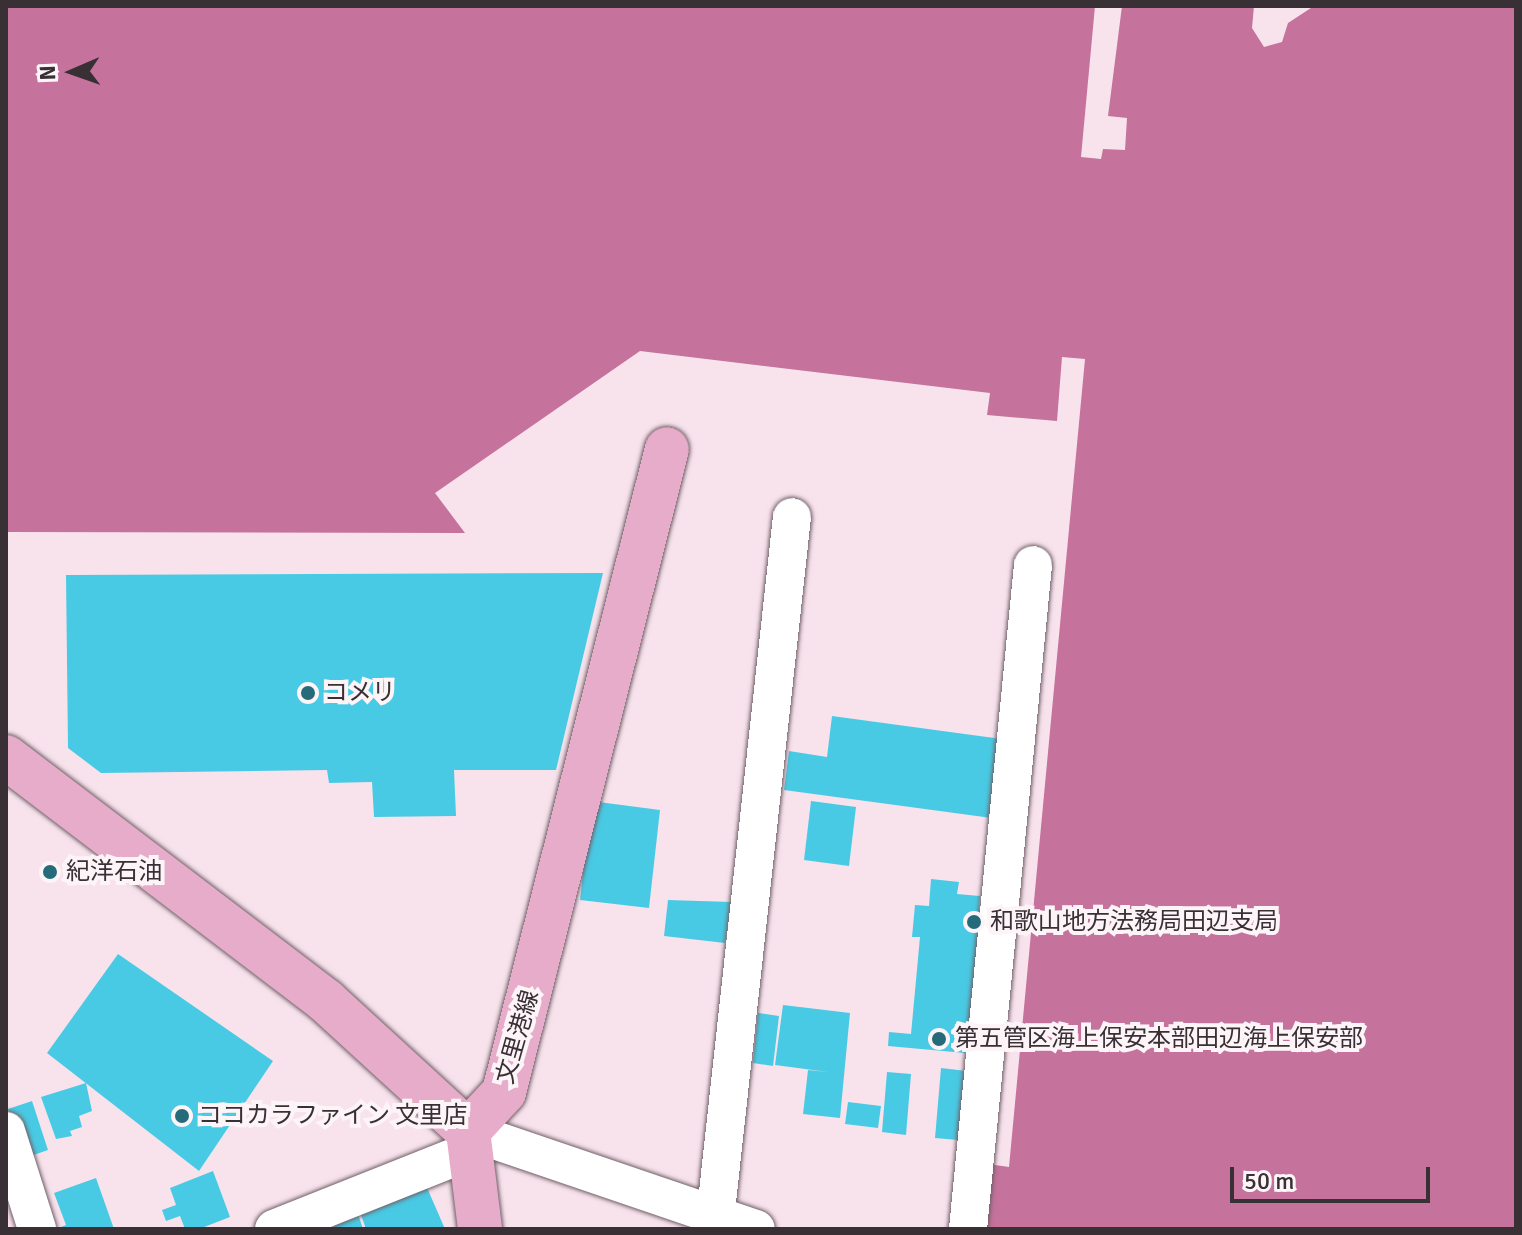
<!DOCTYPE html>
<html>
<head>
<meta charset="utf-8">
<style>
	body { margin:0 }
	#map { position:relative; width:1522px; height:1235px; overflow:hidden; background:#f8e3ed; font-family:Signika,"Noto Sans JP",sans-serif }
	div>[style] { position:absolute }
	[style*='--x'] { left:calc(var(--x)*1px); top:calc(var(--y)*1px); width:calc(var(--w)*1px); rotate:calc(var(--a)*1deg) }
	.water>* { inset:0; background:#c5729d }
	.building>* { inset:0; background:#49cae4 }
	.roads { filter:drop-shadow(0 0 2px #705f67) drop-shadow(0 0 2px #705f67) }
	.minor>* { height:38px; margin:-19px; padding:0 19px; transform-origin:19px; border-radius:19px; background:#fff }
	.major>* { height:44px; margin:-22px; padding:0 22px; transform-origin:22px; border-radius:22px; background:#e6acca }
	.dots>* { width:22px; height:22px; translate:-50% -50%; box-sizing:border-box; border:4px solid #fdf4f8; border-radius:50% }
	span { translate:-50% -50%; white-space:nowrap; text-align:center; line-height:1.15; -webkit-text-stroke:8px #fdf4f8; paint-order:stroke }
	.poi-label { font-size:24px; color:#383034 }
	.left { translate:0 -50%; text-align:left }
	.street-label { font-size:24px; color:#383034 }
	.frame { position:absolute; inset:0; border:8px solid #383034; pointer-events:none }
	.north { position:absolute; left:32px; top:32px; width:80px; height:80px; -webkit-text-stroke:6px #fdf4f8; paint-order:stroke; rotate:268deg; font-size:22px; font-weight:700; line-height:32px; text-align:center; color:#383034 }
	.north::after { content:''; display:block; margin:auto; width:28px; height:36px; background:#383034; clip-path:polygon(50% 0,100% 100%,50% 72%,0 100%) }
	.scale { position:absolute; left:1230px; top:1167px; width:200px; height:36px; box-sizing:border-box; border:4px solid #383034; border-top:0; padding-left:10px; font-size:24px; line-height:28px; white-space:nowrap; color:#383034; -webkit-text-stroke:6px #fdf4f8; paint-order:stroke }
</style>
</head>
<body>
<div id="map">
	<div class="water">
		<i style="clip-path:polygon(6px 6px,1095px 6px,1081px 157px,1101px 159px,1103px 149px,1125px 150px,1127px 118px,1108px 116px,1122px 6px,1254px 6px,1252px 28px,1264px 47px,1282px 42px,1288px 23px,1314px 6px,1516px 6px,1516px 1229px,980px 1229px,988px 1164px,1009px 1167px,1085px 359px,1062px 357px,1057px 421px,987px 415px,990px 393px,640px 351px,435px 493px,465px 533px,6px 532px)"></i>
	</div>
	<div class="building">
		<i style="clip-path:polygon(603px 573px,556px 770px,454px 770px,456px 816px,374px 817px,372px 782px,329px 783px,327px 770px,101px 773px,68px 748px,66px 575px)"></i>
		<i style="clip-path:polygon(832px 716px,1009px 740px,999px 819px,784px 790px,789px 751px,827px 757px)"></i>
		<i style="clip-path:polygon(591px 801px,660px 810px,649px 908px,580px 900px)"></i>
		<i style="clip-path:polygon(811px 801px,856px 807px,849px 866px,804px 860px)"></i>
		<i style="clip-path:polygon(931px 879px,959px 882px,957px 894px,980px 896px,979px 910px,986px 911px,973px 1043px,966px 1042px,965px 1053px,888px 1046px,889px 1032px,911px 1034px,920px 937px,912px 937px,915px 905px,929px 906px)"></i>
		<i style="clip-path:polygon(668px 900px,732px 902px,725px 943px,664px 936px)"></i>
		<i style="clip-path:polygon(118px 954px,273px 1061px,199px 1171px,47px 1053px)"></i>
		<i style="clip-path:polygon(783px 1005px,850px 1013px,840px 1118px,803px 1114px,808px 1070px,828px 1072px,775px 1065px)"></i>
		<i style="clip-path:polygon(758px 1013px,779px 1016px,773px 1066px,753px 1063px)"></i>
		<i style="clip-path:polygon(941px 1068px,975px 1072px,969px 1141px,935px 1138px)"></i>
		<i style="clip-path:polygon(887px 1072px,911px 1074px,906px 1135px,882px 1132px)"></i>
		<i style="clip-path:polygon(86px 1083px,92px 1111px,79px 1116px,82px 1127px,70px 1131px,72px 1136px,56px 1139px,41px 1097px)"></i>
		<i style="clip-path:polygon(32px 1101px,48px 1150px,25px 1158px,8px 1109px)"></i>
		<i style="clip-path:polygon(848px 1102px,881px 1106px,878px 1128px,845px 1124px)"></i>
		<i style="clip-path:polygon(213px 1171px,230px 1217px,199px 1229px,185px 1229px,180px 1216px,166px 1221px,162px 1210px,176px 1205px,170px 1188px)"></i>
		<i style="clip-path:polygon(96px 1178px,114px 1229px,56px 1229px,66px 1225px,54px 1193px)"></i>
		<i style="clip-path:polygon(425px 1183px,445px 1229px,366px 1229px,360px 1212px)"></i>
		<i style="clip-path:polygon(357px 1211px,363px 1229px,335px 1229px,332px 1221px)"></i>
	</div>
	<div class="roads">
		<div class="minor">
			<i style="--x:6;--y:1131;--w:103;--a:72.4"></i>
			<i style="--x:468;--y:1131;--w:304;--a:18.8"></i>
			<i style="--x:274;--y:1229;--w:211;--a:-21.7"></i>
			<i style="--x:714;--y:1229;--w:716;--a:-83.75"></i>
			<i style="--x:968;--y:1229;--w:667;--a:-84.41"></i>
		</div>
		<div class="major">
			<i style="--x:6;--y:757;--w:402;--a:37.3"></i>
			<i style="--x:326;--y:1001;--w:193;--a:42.5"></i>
			<i style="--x:468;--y:1131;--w:53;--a:-47.3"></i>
			<i style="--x:504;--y:1092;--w:663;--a:-75.78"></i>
			<i style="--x:468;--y:1131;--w:99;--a:83"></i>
		</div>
	</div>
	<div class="dots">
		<i style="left:308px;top:693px;background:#256b7a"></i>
		<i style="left:50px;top:872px;background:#256b7a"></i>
		<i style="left:974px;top:922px;background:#256b7a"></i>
		<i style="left:939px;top:1039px;background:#256b7a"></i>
		<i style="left:182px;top:1116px;background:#256b7a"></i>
	</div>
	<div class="poi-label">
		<span class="left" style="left:324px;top:693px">コメリ</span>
		<span class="left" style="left:66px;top:872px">紀洋石油</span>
		<span class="left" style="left:990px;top:922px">和歌山地方法務局田辺支局</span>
		<span class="left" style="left:955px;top:1039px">第五管区海上保安本部田辺海上保安部</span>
		<span class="left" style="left:198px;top:1116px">ココカラファイン 文里店</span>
	</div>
	<div class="street-label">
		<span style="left:518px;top:1037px;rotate:-74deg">文里港線</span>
	</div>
	<div class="frame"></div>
	<div class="north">N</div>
	<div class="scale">50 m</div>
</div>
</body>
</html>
